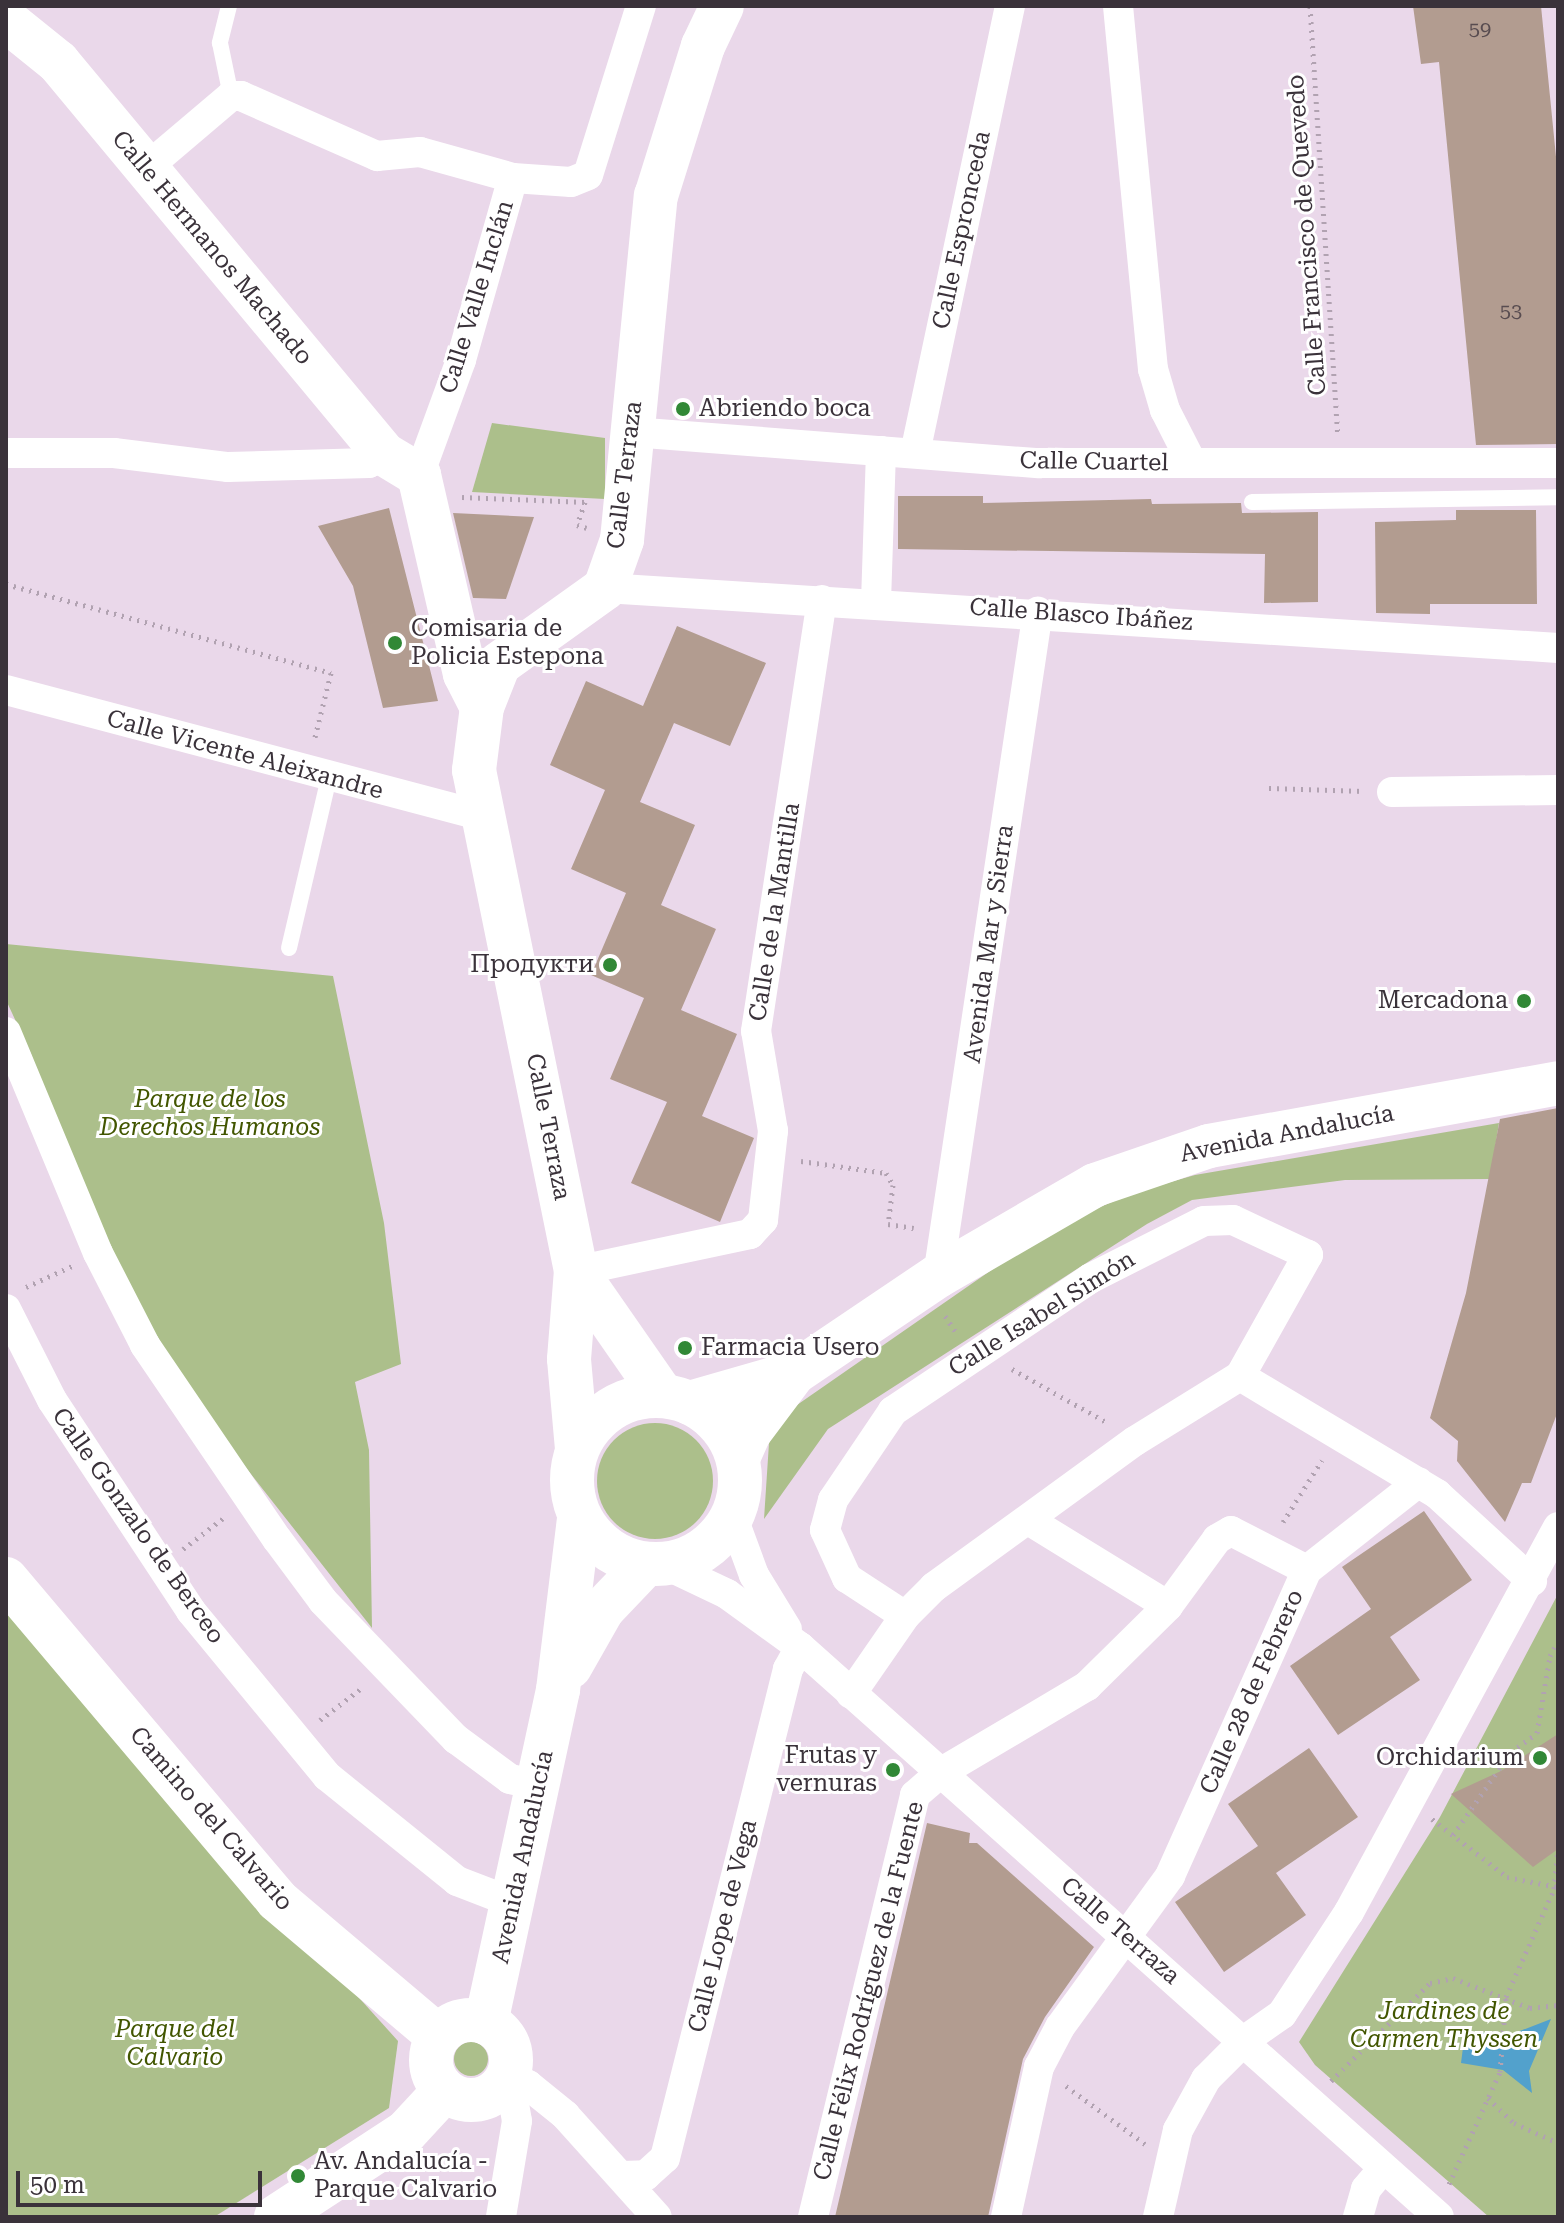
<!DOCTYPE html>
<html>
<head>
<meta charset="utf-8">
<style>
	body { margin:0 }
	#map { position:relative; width:1564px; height:2223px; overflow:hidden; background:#ead8ea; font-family:"Roboto Serif",serif }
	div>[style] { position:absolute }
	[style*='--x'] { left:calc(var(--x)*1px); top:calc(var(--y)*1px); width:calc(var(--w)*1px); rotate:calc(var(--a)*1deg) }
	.green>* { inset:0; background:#acbf8b }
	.round { border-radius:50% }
	.water>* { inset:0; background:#52a1cc }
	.building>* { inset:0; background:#b29c90 }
	.path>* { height:5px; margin-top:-2.5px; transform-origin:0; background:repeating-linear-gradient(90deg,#b1a2b1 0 2px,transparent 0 8px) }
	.lane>* { height:16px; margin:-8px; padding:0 8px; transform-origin:8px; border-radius:8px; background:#fff }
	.street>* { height:30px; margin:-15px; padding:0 15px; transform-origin:15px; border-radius:15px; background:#fff }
	.secondary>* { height:44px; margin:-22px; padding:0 22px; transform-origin:22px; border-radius:22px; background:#fff }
	.secondary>.ring { margin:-22px; padding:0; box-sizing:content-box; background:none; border:44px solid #fff; border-radius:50% }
	.dots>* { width:22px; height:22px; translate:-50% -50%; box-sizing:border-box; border:4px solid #fff; border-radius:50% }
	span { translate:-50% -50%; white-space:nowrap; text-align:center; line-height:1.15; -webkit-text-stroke:6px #fff; paint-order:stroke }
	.number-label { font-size:20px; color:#584c50 }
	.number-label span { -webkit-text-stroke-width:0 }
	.street-label { font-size:24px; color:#3a323a }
	.poi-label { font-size:24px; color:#3a323a }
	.left { translate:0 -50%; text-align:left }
	.right { translate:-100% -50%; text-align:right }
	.park-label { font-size:24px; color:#425600; font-style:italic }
	.frame { position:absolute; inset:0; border:8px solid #3a323a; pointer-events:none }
	.scale { position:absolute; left:16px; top:2171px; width:246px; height:36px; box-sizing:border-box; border:4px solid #3a323a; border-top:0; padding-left:10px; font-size:24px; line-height:28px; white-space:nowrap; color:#3a323a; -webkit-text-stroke:6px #fff; paint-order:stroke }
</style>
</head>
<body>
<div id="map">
	<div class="green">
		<i style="clip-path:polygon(492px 423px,605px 438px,605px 499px,472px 492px)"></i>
		<i style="clip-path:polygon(6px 944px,333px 976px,384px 1223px,401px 1364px,355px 1382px,369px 1450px,372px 1628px,202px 1412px,92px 1226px,31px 1054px,6px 1000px)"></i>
		<i style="clip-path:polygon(1499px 1123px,1490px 1179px,1345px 1180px,1192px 1200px,1147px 1224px,828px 1429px,764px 1519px,769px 1443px,784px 1414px,1052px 1228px,1135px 1192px,1195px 1175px)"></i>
		<i class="round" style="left:597px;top:1423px;width:116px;height:116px"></i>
		<i style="clip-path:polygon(1558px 1594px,1558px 2217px,1489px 2217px,1315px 2065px,1299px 2042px,1440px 1817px)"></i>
		<i style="clip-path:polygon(6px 1606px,398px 2041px,389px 2108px,214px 2217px,6px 2217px)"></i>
		<i class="round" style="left:454px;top:2042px;width:34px;height:34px"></i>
	</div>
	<div class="water">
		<i style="clip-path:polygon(1551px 2019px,1529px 2071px,1532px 2093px,1503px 2070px,1461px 2063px,1465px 2032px,1512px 2034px)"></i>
	</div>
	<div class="building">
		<i style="clip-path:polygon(1413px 6px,1541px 6px,1558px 177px,1558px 444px,1476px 445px,1439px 62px,1421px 64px)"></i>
		<i style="clip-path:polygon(898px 496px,983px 496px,983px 503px,1151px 499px,1152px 504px,1241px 503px,1242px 513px,1318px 512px,1318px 602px,1264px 603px,1265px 554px,898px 549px)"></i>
		<i style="clip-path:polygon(389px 508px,438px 701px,383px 708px,353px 586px,318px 526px)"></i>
		<i style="clip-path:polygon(1456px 510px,1536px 510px,1537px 604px,1430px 604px,1430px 614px,1376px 613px,1375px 522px,1456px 520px)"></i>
		<i style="clip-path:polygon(453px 513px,534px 517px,506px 599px,473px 598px)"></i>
		<i style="clip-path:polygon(677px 626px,766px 663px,730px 746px,674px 723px,640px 802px,695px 825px,661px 905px,716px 929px,681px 1010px,737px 1034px,702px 1116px,754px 1138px,720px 1222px,631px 1183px,667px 1102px,610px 1079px,644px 998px,591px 975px,626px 893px,571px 869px,605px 790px,550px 765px,586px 681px,643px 706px)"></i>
		<i style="clip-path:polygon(1558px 1108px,1558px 1411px,1531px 1483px,1522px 1483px,1505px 1522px,1457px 1461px,1458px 1441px,1430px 1418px,1466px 1293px,1500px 1119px)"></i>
		<i style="clip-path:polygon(1424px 1511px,1472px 1580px,1390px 1637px,1420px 1680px,1338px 1735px,1290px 1666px,1371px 1609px,1342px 1567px)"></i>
		<i style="clip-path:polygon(1558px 1734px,1558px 1849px,1533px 1867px,1451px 1794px,1501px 1771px)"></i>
		<i style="clip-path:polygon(1309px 1748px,1358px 1817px,1276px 1873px,1306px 1915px,1224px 1972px,1175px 1902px,1258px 1846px,1228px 1804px)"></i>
		<i style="clip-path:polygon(927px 1823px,970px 1833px,969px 1843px,977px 1843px,1094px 1947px,1045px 2017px,1023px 2059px,988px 2217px,835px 2217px)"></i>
	</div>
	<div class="path">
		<i style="--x:1310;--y:6;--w:429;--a:86.3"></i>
		<i style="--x:462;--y:497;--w:123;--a:2.3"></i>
		<i style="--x:585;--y:502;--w:24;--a:109"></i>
		<i style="--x:577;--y:525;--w:10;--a:17"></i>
		<i style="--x:6;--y:584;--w:337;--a:15.3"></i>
		<i style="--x:331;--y:673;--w:70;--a:104"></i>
		<i style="--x:1269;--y:788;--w:95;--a:1.8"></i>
		<i style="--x:801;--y:1161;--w:86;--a:8"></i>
		<i style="--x:886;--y:1173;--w:14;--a:60"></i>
		<i style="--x:893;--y:1185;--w:39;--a:97"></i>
		<i style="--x:888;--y:1224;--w:26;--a:9"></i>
		<i style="--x:26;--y:1287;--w:51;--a:-24.5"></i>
		<i style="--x:945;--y:1316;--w:22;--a:56"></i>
		<i style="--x:1012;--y:1369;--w:110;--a:29.4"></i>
		<i style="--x:1283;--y:1522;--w:73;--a:-57.8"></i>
		<i style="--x:183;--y:1549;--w:54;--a:-37.5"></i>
		<i style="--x:320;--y:1720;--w:54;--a:-37.5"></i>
		<i style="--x:1432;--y:1819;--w:95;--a:37.7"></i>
		<i style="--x:1507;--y:1877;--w:52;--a:11.1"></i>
		<i style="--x:1453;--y:1835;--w:101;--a:-55.1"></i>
		<i style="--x:1511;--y:1752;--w:32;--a:-36"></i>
		<i style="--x:1537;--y:1733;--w:78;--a:-80.4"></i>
		<i style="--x:1550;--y:1656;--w:17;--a:-62"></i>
		<i style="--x:1331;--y:2081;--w:139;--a:-44.7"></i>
		<i style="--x:1430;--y:1983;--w:24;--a:-12"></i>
		<i style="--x:1453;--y:1978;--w:83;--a:21.3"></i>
		<i style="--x:1530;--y:2008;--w:28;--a:-6"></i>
		<i style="--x:1066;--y:2086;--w:98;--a:36.3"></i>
		<i style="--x:1488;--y:2098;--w:36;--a:44"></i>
		<i style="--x:1514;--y:2123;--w:48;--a:24.4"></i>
		<i style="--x:1449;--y:2184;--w:123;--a:-65.5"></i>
		<i style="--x:1500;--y:2072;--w:75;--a:-85.4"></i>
		<i style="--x:1506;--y:1997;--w:118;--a:-66"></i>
		<i style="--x:1554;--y:1889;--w:40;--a:-84.3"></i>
	</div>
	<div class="lane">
		<i style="--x:229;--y:6;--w:38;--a:104"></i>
		<i style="--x:220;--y:43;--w:54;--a:78.3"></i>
		<i style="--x:1252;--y:502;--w:306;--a:-0.9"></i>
		<i style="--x:289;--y:948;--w:175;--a:-76.8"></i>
	</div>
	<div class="street">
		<i style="--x:1118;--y:6;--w:365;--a:84.5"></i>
		<i style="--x:1153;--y:369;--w:43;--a:73.7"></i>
		<i style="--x:1165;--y:410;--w:59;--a:63"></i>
		<i style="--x:145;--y:169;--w:113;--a:-40.3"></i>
		<i style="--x:231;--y:96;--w:10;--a:0"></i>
		<i style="--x:241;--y:96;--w:149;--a:23.8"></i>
		<i style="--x:377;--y:156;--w:43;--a:-5.3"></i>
		<i style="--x:420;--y:152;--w:97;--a:15.6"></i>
		<i style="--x:513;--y:178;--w:58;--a:3.9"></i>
		<i style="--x:571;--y:182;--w:18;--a:-22"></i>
		<i style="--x:588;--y:175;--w:177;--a:-72.6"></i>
		<i style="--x:632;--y:432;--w:408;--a:4.4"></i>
		<i style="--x:1039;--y:463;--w:519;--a:0"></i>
		<i style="--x:6;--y:453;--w:108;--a:0"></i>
		<i style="--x:114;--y:453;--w:115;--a:7"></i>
		<i style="--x:228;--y:467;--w:141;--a:-1.6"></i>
		<i style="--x:369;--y:463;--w:17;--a:-31"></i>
		<i style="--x:915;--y:453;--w:457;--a:-78"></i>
		<i style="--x:419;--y:475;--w:122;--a:-69.9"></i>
		<i style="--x:461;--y:360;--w:189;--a:-74.1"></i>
		<i style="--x:605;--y:588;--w:955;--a:3.6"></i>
		<i style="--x:876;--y:602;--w:151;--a:-88.1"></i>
		<i style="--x:6;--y:690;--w:497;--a:14.8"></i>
		<i style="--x:1392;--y:792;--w:166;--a:-0.7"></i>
		<i style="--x:6;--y:1032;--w:239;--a:67.4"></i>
		<i style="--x:98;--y:1253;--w:103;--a:62.9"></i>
		<i style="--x:145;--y:1345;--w:235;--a:55.8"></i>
		<i style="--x:277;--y:1539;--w:77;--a:53.4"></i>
		<i style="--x:323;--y:1601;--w:192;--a:46.1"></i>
		<i style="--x:456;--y:1739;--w:67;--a:36.5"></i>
		<i style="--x:510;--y:1779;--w:29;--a:12"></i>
		<i style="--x:576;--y:1271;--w:178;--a:-12"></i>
		<i style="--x:750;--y:1234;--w:19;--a:-47"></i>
		<i style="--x:763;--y:1220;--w:90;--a:-83.6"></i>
		<i style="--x:773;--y:1131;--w:101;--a:-99.6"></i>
		<i style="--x:756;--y:1031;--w:436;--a:-81.3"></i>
		<i style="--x:938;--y:1276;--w:672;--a:-81.45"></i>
		<i style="--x:6;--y:1309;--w:102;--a:63.2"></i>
		<i style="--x:52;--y:1400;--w:253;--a:56.6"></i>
		<i style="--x:191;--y:1611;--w:214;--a:50.5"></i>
		<i style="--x:327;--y:1776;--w:167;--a:38.9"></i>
		<i style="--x:457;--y:1881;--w:61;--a:21.1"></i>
		<i style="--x:1240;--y:1376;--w:230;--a:30.9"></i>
		<i style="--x:1437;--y:1494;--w:129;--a:42.5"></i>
		<i style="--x:733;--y:1518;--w:61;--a:69.8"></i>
		<i style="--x:754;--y:1575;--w:63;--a:58.6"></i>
		<i style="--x:1030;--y:1521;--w:162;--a:31.6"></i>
		<i style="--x:666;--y:1565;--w:68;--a:25.4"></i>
		<i style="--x:727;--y:1594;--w:90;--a:36"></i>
		<i style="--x:800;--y:1647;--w:856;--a:41.73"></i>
		<i style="--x:851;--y:1694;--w:95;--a:-55.3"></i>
		<i style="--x:905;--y:1616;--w:41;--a:-45"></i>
		<i style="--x:934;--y:1587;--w:248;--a:-36"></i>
		<i style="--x:1135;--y:1441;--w:123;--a:-31.8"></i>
		<i style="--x:1240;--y:1376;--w:139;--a:-60.7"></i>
		<i style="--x:1308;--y:1255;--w:83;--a:-155"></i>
		<i style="--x:1233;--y:1220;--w:29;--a:178"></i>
		<i style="--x:1204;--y:1221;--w:127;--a:153.2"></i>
		<i style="--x:1091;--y:1278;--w:239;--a:146.1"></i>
		<i style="--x:893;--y:1411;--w:107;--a:124"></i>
		<i style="--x:833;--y:1500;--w:31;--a:105"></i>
		<i style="--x:825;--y:1530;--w:53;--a:65.4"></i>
		<i style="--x:847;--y:1578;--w:69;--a:33.2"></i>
		<i style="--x:507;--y:2078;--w:22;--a:18"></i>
		<i style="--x:528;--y:2085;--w:48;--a:39"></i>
		<i style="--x:565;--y:2115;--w:137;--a:48"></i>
		<i style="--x:500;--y:2088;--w:21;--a:49"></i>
		<i style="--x:514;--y:2104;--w:17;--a:80"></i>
		<i style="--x:517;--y:2121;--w:97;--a:99.5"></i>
		<i style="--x:622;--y:2176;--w:24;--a:-2"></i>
		<i style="--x:646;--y:2175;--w:25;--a:-42"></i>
		<i style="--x:665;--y:2158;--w:504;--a:-75.88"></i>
		<i style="--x:788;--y:1669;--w:25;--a:-61"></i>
		<i style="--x:813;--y:2217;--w:434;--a:-76.4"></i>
		<i style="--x:915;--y:1795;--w:33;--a:-41"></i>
		<i style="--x:940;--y:1773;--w:171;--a:-30.6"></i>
		<i style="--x:1087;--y:1686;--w:114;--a:-44.6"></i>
		<i style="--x:1168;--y:1606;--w:83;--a:-53.8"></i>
		<i style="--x:1217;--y:1539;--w:16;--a:-30"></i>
		<i style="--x:1231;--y:1531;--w:85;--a:27.2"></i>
		<i style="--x:1006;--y:2217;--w:154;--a:-77.6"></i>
		<i style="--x:1039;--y:2067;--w:45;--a:-62.3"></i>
		<i style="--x:1060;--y:2027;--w:187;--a:-53.9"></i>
		<i style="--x:1170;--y:1876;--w:335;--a:-65.9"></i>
		<i style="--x:1307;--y:1570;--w:142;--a:-38.2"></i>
		<i style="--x:1158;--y:2217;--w:89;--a:-77.1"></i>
		<i style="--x:1178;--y:2130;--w:58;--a:-61.2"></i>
		<i style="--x:1206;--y:2079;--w:55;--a:-45"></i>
		<i style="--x:1245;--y:2040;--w:45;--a:-35.1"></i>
		<i style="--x:1282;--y:2014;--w:122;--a:-56.7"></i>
		<i style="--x:1349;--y:1912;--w:438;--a:-61.5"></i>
		<i style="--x:1358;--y:2217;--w:29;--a:-74"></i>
		<i style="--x:1366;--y:2189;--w:23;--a:-50"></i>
	</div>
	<div class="secondary">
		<i style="--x:6;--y:20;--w:67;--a:38.9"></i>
		<i style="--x:58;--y:62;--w:510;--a:50.25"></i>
		<i style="--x:384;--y:454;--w:41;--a:31"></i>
		<i style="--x:419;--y:475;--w:204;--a:77"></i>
		<i style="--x:465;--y:674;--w:37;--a:63"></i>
		<i style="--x:576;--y:1271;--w:152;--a:55.2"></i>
		<i class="ring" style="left:572px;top:1396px;width:124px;height:124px"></i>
		<i style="--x:690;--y:1403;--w:108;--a:-16.1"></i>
		<i style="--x:577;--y:1449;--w:90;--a:-95.1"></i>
		<i style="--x:569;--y:1359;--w:88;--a:-85.5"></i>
		<i style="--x:576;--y:1271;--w:511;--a:-101.51"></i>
		<i style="--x:474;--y:770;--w:64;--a:-82.8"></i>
		<i style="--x:482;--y:707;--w:46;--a:-68.4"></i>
		<i style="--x:499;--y:664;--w:130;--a:-35.6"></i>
		<i style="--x:605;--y:588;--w:51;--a:-70.5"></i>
		<i style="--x:622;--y:540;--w:346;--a:-84.4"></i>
		<i style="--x:656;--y:196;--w:157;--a:-72.6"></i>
		<i style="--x:703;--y:46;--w:44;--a:-64.6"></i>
		<i style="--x:738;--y:1458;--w:27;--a:-66"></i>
		<i style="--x:749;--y:1433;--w:75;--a:-53.1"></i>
		<i style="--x:794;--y:1373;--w:174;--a:-34"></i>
		<i style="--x:938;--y:1276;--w:181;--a:-30.1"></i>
		<i style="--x:1095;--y:1185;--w:120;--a:-18.9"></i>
		<i style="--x:1209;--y:1146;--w:355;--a:-10.2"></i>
		<i style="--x:6;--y:1579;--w:420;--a:49.8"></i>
		<i style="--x:277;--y:1900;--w:211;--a:40.2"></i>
		<i style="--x:570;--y:1667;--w:67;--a:-60.4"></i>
		<i style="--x:603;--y:1609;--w:61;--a:-46.3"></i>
		<i class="ring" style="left:431px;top:2020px;width:36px;height:36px"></i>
		<i style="--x:486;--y:2023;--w:341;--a:-77.8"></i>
		<i style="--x:558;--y:1690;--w:173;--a:-83"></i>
		<i style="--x:276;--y:2217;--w:155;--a:-33.2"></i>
		<i style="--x:406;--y:2132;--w:56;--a:-47.2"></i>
	</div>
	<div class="dots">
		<i style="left:683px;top:409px;background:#318836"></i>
		<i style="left:395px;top:643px;background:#318836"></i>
		<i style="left:610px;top:965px;background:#318836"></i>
		<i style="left:1524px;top:1001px;background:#318836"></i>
		<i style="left:685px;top:1348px;background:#318836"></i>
		<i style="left:1540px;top:1758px;background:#318836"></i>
		<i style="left:893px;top:1770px;background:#318836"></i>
		<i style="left:298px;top:2176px;background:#318836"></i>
	</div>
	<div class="number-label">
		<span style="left:1480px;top:28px">59</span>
		<span style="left:1511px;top:310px">53</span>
	</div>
	<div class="street-label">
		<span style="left:962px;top:230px;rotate:-78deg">Calle Espronceda</span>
		<span style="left:1307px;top:235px;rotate:-94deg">Calle Francisco de Quevedo</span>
		<span style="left:212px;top:248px;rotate:50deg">Calle Hermanos Machado</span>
		<span style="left:477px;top:297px;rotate:-73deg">Calle Valle Inclán</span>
		<span style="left:1094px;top:462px;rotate:1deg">Calle Cuartel</span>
		<span style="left:625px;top:475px;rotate:-83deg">Calle Terraza</span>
		<span style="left:1081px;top:615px;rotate:4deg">Calle Blasco Ibáñez</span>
		<span style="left:245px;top:755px;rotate:15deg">Calle Vicente Aleixandre</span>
		<span style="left:775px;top:912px;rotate:-81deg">Calle de la Mantilla</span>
		<span style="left:989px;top:944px;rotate:-82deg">Avenida Mar y Sierra</span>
		<span style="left:548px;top:1127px;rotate:79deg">Calle Terraza</span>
		<span style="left:1287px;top:1134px;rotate:-11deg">Avenida Andalucía</span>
		<span style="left:1042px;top:1314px;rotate:-32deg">Calle Isabel Simón</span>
		<span style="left:138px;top:1526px;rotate:55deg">Calle Gonzalo de Berceo</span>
		<span style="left:1252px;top:1692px;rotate:-66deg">Calle 28 de Febrero</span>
		<span style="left:211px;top:1819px;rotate:49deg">Camino del Calvario</span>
		<span style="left:523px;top:1857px;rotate:-78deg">Avenida Andalucía</span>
		<span style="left:723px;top:1926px;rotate:-76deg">Calle Lope de Vega</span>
		<span style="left:1120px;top:1931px;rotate:41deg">Calle Terraza</span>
		<span style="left:869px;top:1991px;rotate:-76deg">Calle Félix Rodríguez de la Fuente</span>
	</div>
	<div class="poi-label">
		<span class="left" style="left:699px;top:409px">Abriendo boca</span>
		<span class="left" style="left:411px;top:643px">Comisaria de<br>Policia Estepona</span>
		<span class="right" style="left:594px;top:965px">Продукти</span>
		<span class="right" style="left:1508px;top:1001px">Mercadona</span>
		<span class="left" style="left:701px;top:1348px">Farmacia Usero</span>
		<span class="right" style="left:877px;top:1770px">Frutas y<br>vernuras</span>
		<span class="right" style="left:1524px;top:1758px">Orchidarium</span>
		<span class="left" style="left:314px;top:2176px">Av. Andalucía -<br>Parque Calvario</span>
	</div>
	<div class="park-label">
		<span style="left:210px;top:1114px">Parque de los<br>Derechos Humanos</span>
		<span style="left:1444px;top:2026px">Jardines de<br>Carmen Thyssen</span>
		<span style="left:175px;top:2044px">Parque del<br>Calvario</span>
	</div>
	<div class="frame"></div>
	<div class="scale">50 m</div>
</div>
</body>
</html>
